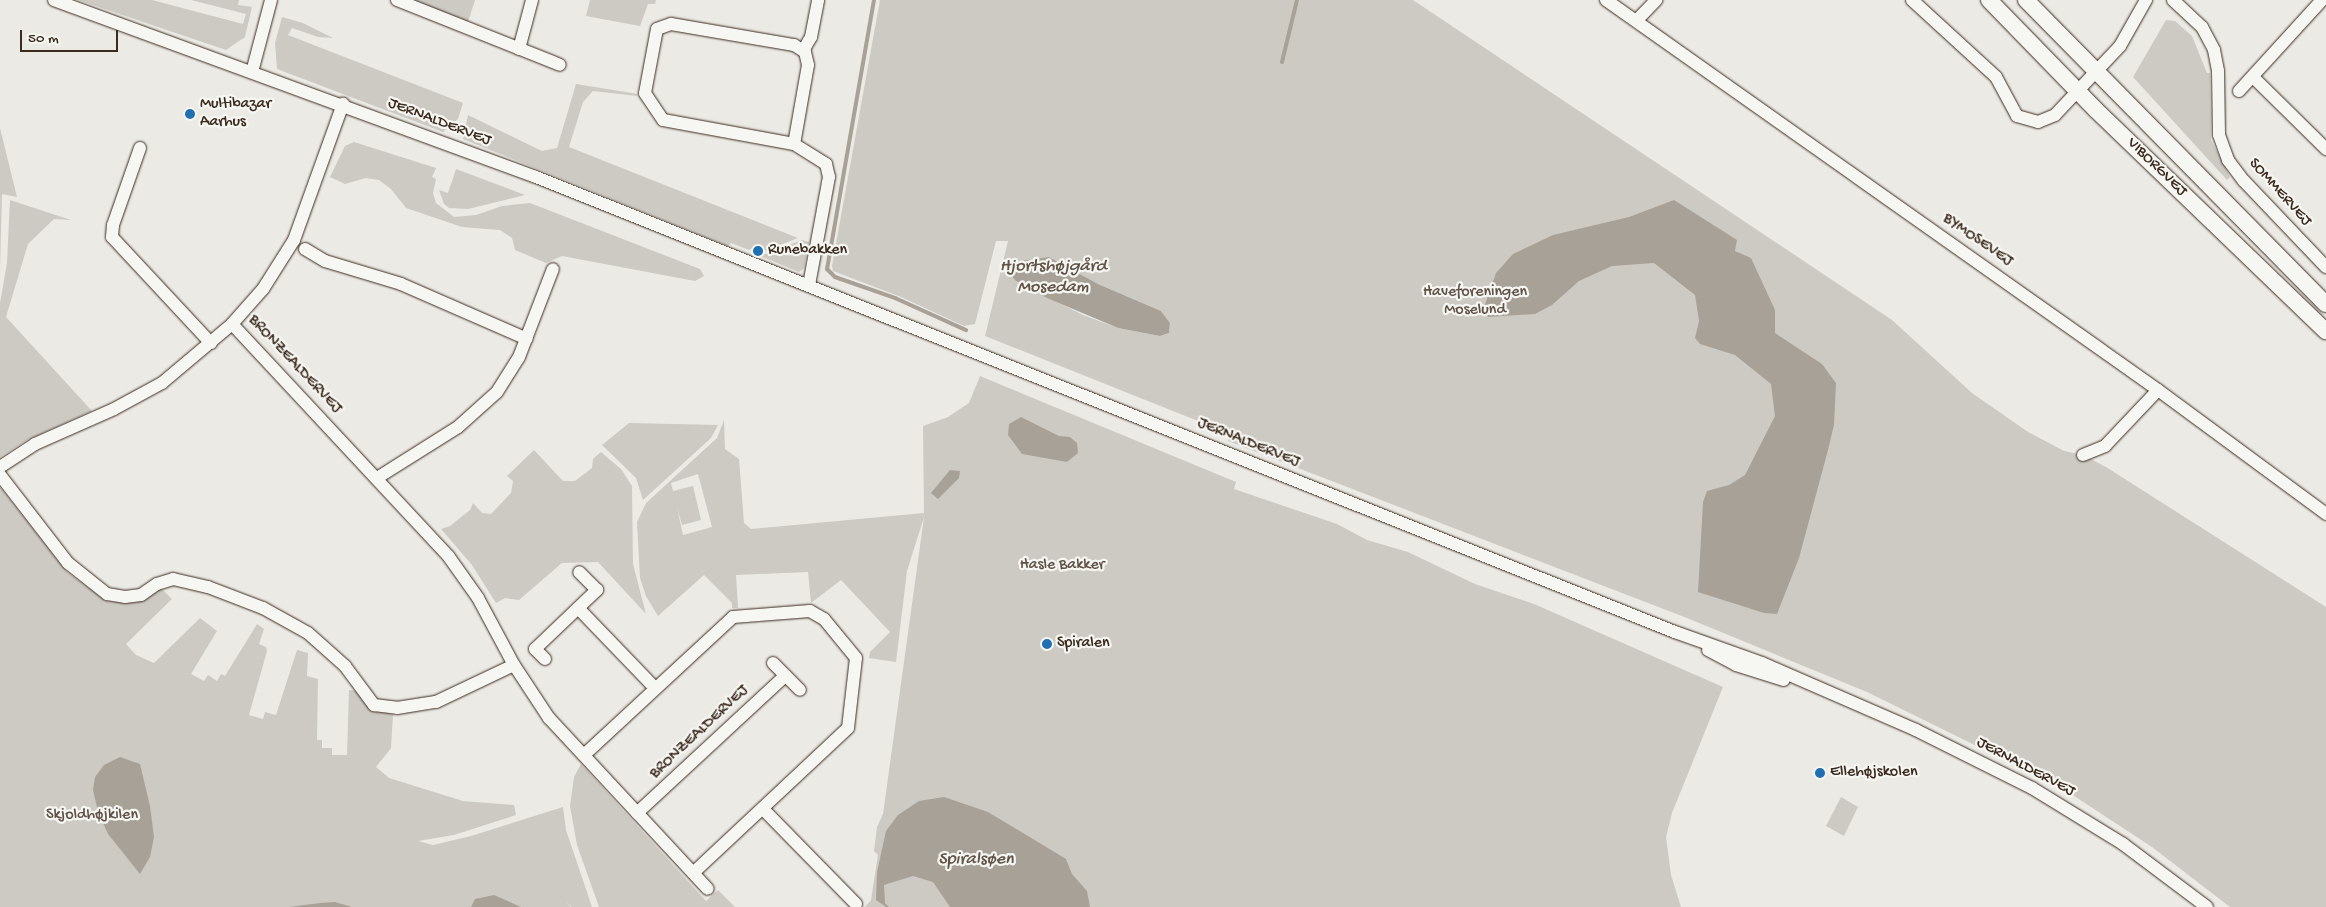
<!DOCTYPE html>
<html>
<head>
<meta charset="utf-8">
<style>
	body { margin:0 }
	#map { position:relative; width:2326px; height:907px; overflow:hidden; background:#ebeae5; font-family:"Gochi Hand",sans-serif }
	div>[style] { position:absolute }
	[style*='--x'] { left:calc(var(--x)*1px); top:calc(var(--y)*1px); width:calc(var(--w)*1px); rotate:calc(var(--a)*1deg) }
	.green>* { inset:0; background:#cdcac4 }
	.water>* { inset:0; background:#a8a198 }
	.stream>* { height:4px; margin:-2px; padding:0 2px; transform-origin:2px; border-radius:2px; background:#a8a198 }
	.roads { filter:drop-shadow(0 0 1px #3b2a1e) drop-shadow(0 0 1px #3b2a1e) }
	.minor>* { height:12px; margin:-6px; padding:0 6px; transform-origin:6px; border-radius:6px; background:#f6f6f2 }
	.major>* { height:16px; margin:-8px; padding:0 8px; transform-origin:8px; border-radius:8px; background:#f6f6f2 }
	.dots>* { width:14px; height:14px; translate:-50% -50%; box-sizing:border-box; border:2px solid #f6f6f2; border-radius:50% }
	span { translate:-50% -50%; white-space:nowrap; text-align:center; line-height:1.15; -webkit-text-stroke:4.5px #f6f6f2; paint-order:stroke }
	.poi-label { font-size:16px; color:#3b2a1e }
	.left { translate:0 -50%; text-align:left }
	.street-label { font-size:16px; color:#3b2a1e }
	.park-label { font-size:16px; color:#605248 }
	.water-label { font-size:18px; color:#615449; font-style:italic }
	.scale { position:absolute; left:20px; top:30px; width:98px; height:22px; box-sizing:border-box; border:2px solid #3b2a1e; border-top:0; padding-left:6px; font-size:15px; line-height:18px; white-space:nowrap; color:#3b2a1e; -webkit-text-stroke:4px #f6f6f2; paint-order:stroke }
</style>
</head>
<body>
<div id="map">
	<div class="green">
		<i style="clip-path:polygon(78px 0,152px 0,243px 24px,246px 14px,191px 0,239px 0,238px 5px,252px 7px,245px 37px,226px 50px)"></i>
		<i style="clip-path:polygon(413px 0,475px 0,468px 22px)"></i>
		<i style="clip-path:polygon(590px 0,656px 0,655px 4px,648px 4px,640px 26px,586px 16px)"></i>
		<i style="clip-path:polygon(evenodd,880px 0,1413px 0,1892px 320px,1972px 393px,2028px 432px,2064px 451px,2083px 455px,2106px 467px,2326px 607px,2326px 907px,2230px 907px,2152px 847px,2062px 788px,1867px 692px,1687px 618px,1228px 441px,1228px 433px,985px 336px,1008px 241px,996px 241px,975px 324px,964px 326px,901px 297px,833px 271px,832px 266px,880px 0,1049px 257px,1098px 284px,1161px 311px,1170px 323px,1169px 333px,1160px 336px,1118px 328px,1083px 315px,1016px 281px,1049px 257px)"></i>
		<i style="clip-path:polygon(282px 17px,303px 23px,333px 38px,318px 37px,292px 28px,288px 35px,463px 103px,458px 119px,443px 132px,277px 69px,275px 43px)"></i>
		<i style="clip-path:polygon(2166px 20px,2175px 21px,2192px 36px,2207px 73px,2210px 73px,2211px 140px,2230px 177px,2227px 180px,2133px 77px)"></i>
		<i style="clip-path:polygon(576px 84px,638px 94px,637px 96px,593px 91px,583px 102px,569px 147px,798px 238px,762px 252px,755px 247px,749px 250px,731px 243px,728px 246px,463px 139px,468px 115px,542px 151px,557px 148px)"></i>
		<i style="clip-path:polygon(0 128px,17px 197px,2px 194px,0 272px)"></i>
		<i style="clip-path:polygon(354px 142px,436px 168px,432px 177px,436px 179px,433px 193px,436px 203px,454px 217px,476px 215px,502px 206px,530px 203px,700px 269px,704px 276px,695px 281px,562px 256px,546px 263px,515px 250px,512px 238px,500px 230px,462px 227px,406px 208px,391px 189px,379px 180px,366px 178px,345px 184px,330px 177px,345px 146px)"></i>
		<i style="clip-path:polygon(456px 169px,525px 195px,468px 209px,449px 208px,444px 204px,439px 190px,448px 193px)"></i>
		<i style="clip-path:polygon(10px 200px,71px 220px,54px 219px,28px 244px,6px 317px,92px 411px,27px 440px,0 457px,0 303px,7px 263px)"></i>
		<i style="clip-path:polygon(802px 240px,809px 242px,804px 268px,799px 272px,760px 256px)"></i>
		<i style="clip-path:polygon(evenodd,980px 376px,1236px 482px,1234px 489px,1337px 524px,1367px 540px,1408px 552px,1475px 584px,1534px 604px,1723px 687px,1672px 813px,1666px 837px,1671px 875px,1681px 907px,865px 907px,871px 900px,878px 855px,874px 851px,877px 827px,883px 814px,924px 517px,907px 571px,896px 662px,869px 658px,870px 652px,890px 632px,841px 580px,811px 603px,808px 572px,736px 575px,738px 608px,732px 608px,732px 603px,704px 575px,658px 616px,646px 596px,640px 578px,637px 522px,646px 503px,717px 438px,724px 420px,725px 449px,739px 459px,744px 523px,751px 529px,924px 513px,923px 426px,948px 417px,969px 403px,980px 376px,698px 474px,712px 527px,683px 535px,677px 508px,682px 525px,701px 520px,693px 486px,673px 491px,671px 483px,698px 474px)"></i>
		<i style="clip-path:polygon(629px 423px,718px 425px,711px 438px,643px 500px,636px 478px,602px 445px)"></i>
		<i style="clip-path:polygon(534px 450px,563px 481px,575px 481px,592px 468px,593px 459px,601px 452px,621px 469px,632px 486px,633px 564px,646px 614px,598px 562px,562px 563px,519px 600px,505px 598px,496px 603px,472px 565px,441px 529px,450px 526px,470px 510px,473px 503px,482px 513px,491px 514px,511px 493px,513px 481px,507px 476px)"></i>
		<i style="clip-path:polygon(0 487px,67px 572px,87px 587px,108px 599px,161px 588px,172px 599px,126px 644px,136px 655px,154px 663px,200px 618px,217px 631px,191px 674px,204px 681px,208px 675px,217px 681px,221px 674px,225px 676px,257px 624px,264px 629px,259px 644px,266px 647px,267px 651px,249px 715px,263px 719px,265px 712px,276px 715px,297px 650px,308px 653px,307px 676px,318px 679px,317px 740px,322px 740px,322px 748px,332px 748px,332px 755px,347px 755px,349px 690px,357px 691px,369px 709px,393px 714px,391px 748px,376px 767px,389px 778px,463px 801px,514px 805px,516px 815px,454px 835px,418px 841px,433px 845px,471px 836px,563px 807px,566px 830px,592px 907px,572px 907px,566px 902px,571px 907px,0 907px)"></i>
		<i style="clip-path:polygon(581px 764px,706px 901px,718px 890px,735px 907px,599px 907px,577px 845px,570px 806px,574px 777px)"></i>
		<i style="clip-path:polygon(1841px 797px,1858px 807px,1844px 836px,1826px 826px)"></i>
	</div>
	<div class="water">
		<i style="clip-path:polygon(1674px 200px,1737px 240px,1735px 251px,1751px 258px,1775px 310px,1775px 333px,1822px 364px,1836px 383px,1834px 425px,1828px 450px,1799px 558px,1777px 614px,1764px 613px,1698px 592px,1703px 502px,1707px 491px,1729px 485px,1745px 475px,1775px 416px,1771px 384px,1735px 355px,1700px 344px,1695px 338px,1699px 321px,1695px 295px,1654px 263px,1612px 266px,1579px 281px,1552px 305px,1535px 314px,1488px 317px,1483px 310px,1496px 273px,1513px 254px,1553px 235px,1629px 217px)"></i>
		<i style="clip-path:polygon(1049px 257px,1098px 284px,1161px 311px,1170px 323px,1169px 333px,1160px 336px,1118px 328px,1047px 298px,1016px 281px,1011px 275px,1021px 261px)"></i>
		<i style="clip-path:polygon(1021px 417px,1059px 436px,1070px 437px,1077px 443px,1078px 453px,1067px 462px,1022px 454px,1008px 435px,1009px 424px)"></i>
		<i style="clip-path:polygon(950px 470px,960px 471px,959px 478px,938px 499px,931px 493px)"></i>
		<i style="clip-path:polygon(120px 757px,140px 764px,150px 806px,154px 837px,150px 857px,140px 874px,108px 834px,98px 812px,93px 790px,95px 777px,104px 765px)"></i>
		<i style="clip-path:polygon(944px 797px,988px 812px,1066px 859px,1072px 874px,1087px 891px,1090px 907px,950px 907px,933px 882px,913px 876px,884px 885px,885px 903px,889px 907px,886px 907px,876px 900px,877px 872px,886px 831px,898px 815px,919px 801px)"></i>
		<i style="clip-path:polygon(494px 895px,521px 907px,471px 907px,475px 899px)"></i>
		<i style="clip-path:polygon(335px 902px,352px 907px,289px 907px,320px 903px)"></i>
	</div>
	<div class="stream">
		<i style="--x:874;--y:0;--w:273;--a:99.9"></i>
		<i style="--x:827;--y:269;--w:11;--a:45"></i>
		<i style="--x:835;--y:277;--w:64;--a:19.3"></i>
		<i style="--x:895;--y:298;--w:78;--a:24.3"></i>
		<i style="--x:1282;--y:62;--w:64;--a:-76.4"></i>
	</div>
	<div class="roads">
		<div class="minor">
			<i style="--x:54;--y:0;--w:513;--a:20.16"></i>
			<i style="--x:536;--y:177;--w:1227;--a:21.78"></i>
			<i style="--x:1675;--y:632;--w:92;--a:19.6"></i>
			<i style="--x:1762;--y:663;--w:168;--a:23.5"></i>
			<i style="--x:1916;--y:730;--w:130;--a:26.6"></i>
			<i style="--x:2032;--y:788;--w:107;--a:31.6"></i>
			<i style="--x:2123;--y:844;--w:105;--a:36.9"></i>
			<i style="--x:397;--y:0;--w:175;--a:21.7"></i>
			<i style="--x:1606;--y:0;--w:676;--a:35.24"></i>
			<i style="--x:2158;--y:390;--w:209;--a:36.4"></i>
			<i style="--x:1912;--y:0;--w:114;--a:42.5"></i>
			<i style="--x:1996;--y:77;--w:44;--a:61.7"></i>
			<i style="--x:2017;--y:116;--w:22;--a:16"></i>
			<i style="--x:2038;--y:122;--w:18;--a:-22"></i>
			<i style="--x:2055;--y:115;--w:95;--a:-46.7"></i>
			<i style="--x:2120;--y:46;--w:53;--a:-60.5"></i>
			<i style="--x:2173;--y:0;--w:40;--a:43"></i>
			<i style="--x:2202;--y:27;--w:26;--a:62"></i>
			<i style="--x:2214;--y:50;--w:21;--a:79"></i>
			<i style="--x:2218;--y:71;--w:64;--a:89.1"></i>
			<i style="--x:2219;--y:135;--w:27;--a:70"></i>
			<i style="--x:2228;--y:160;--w:26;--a:53"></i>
			<i style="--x:2244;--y:181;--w:119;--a:46.4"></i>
			<i style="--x:1637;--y:20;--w:28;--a:-46"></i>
			<i style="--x:519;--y:49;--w:51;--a:-75.1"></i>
			<i style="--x:804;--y:49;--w:14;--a:-60"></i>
			<i style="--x:811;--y:37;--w:38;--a:-79"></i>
			<i style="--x:252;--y:72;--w:74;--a:-75.2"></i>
			<i style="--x:2253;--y:77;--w:103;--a:44.6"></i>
			<i style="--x:2239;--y:91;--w:123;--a:-47.6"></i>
			<i style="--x:794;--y:144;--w:133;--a:-169.6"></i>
			<i style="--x:663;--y:120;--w:32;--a:-124"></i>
			<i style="--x:645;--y:93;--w:65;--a:-79.4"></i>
			<i style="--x:657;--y:29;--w:15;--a:-20"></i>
			<i style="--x:671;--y:24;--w:125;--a:9.7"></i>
			<i style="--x:794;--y:45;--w:13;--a:32"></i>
			<i style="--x:805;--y:52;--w:13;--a:77"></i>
			<i style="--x:808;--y:65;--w:80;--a:100"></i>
			<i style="--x:794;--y:144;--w:38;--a:32"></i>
			<i style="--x:826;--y:164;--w:13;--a:77"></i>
			<i style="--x:829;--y:177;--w:110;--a:100.5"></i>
			<i style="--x:140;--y:148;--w:82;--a:109.3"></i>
			<i style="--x:113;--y:225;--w:12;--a:95"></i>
			<i style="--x:112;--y:237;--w:145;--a:47"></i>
			<i style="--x:305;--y:249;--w:23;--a:31"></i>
			<i style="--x:325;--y:261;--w:79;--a:16.8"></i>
			<i style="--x:401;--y:284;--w:137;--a:23.6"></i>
			<i style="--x:232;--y:324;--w:318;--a:47"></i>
			<i style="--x:449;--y:557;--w:50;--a:54.7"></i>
			<i style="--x:478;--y:598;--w:76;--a:61.8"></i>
			<i style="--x:514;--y:665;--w:64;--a:56.6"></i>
			<i style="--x:549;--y:718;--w:233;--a:47.1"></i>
			<i style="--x:2083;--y:455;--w:24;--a:-22"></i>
			<i style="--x:2105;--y:446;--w:77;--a:-46.6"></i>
			<i style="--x:0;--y:467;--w:42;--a:-33.3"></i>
			<i style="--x:35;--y:444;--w:86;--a:-23.9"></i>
			<i style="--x:114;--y:409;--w:55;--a:-28.4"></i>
			<i style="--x:162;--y:383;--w:92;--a:-40.1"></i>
			<i style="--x:232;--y:324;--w:47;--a:-48.5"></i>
			<i style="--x:263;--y:289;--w:58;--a:-57.7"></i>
			<i style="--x:294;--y:240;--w:145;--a:-70.2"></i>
			<i style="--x:0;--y:475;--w:111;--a:52.3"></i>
			<i style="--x:68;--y:563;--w:50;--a:38.5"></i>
			<i style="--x:107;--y:594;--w:18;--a:9"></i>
			<i style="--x:125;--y:597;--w:16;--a:-7"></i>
			<i style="--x:141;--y:595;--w:19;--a:-35"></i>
			<i style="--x:157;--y:584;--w:17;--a:-17"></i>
			<i style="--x:173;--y:579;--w:36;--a:13"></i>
			<i style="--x:208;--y:587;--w:59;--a:20.9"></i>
			<i style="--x:263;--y:608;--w:51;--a:29.1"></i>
			<i style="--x:308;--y:633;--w:50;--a:41.7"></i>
			<i style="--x:345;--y:666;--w:49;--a:53.4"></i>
			<i style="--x:374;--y:705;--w:23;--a:7"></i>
			<i style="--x:397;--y:708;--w:39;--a:-9"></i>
			<i style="--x:436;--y:702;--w:86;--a:-25.4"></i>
			<i style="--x:377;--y:478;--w:96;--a:-32.2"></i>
			<i style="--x:458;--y:427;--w:52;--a:-41.9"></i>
			<i style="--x:497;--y:392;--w:41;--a:-57.8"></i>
			<i style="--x:519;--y:357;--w:94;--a:-68.9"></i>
			<i style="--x:578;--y:608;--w:110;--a:46.1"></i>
			<i style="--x:1708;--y:650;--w:32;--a:28"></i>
			<i style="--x:1736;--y:665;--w:50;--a:17.4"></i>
			<i style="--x:545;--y:659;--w:14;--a:-135"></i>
			<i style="--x:535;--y:649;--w:86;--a:-43.6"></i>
			<i style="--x:597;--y:590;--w:25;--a:-135"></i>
			<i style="--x:773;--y:663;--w:38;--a:45"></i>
			<i style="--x:584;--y:755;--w:203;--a:-42.8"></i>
			<i style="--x:733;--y:617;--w:77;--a:-4.5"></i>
			<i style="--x:810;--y:611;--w:16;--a:30"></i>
			<i style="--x:824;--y:619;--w:50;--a:50.6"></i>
			<i style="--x:856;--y:658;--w:70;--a:96.5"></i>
			<i style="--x:848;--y:728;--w:212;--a:136.9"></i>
			<i style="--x:763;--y:809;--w:133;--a:45.6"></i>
			<i style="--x:637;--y:813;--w:202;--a:-42.8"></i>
		</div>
		<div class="major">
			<i style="--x:1989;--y:0;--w:153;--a:45.8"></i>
			<i style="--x:2096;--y:110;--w:319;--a:43.9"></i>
			<i style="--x:2026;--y:0;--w:427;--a:45.4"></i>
		</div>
	</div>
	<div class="dots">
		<i style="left:190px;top:114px;background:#1f6fb2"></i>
		<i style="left:758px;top:251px;background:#1f6fb2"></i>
		<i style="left:1047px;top:644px;background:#1f6fb2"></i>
		<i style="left:1820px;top:773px;background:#1f6fb2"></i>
	</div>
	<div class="poi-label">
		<span class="left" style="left:200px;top:114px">Multibazar<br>Aarhus</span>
		<span class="left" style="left:768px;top:251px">Runebakken</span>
		<span class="left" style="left:1057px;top:644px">Spiralen</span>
		<span class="left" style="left:1830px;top:773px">Ellehøjskolen</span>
	</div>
	<div class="street-label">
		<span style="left:439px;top:123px;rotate:21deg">JERNALDERVEJ</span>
		<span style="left:2156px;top:168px;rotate:44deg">VIBORGVEJ</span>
		<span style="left:2279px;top:193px;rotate:48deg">SOMMERVEJ</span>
		<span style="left:1977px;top:241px;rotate:35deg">BYMOSEVEJ</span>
		<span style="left:294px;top:365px;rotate:47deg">BRONZEALDERVEJ</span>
		<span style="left:1248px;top:444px;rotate:22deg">JERNALDERVEJ</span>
		<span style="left:700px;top:733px;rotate:-43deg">BRONZEALDERVEJ</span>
		<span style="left:2025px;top:768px;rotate:28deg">JERNALDERVEJ</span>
	</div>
	<div class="park-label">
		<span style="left:1475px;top:302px">Haveforeningen<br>Moselund</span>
		<span style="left:1062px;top:566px">Hasle Bakker</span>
		<span style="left:92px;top:816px">Skjoldhøjkilen</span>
	</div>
	<div class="water-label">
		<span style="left:1053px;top:278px">Hjortshøjgård<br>Mosedam</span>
		<span style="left:976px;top:860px">Spiralsøen</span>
	</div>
	<div class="scale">50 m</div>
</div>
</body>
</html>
